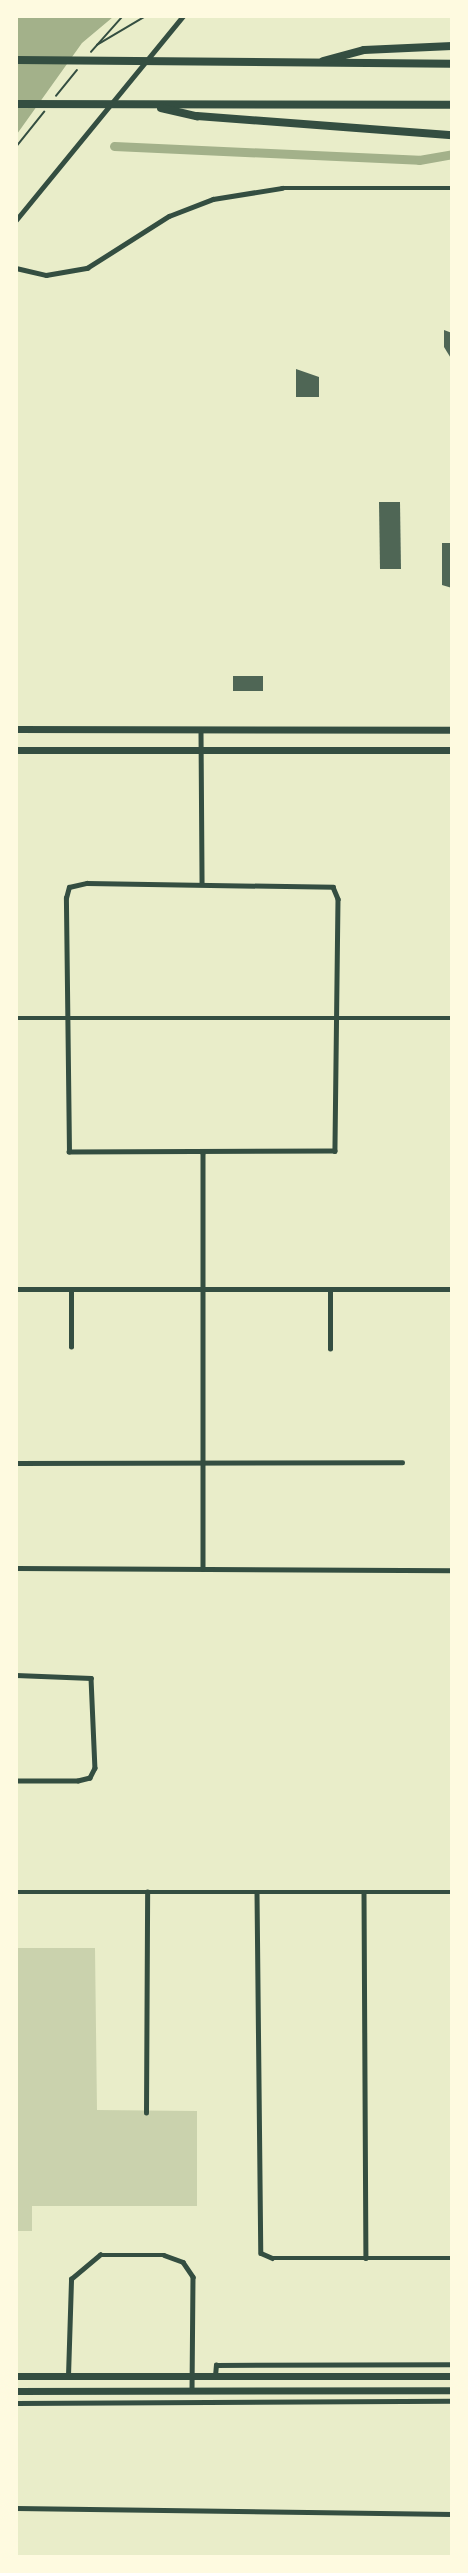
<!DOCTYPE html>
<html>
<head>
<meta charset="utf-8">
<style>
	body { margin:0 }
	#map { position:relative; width:468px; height:2573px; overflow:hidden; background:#e9edc9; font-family:Roboto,sans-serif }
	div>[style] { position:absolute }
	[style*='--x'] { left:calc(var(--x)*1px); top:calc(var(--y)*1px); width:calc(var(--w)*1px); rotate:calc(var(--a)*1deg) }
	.green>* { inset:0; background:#cad2ad }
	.water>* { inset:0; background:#a3b18a }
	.canal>* { height:9px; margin:-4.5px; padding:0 4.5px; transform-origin:4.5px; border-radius:4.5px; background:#a3b18a }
	.building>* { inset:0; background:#4f6655 }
	.path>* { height:1.5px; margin:-0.75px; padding:0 0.75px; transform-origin:0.75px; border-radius:0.75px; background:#344e41 }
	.minor>* { height:4.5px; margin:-2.25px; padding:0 2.25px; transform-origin:2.25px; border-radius:2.25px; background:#344e41 }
	.tertiary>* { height:5px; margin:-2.5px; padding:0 2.5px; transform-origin:2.5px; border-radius:2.5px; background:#344e41 }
	.primary>* { height:7px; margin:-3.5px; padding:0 3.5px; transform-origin:3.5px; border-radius:3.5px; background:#344e41 }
	.motorway>* { height:8px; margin:-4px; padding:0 4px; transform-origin:4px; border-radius:4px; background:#344e41 }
	span { translate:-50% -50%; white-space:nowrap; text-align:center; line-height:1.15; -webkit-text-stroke:4.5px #fefae0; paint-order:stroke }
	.frame { position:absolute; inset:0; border:18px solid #fefae0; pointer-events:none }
</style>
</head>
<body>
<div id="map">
	<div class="green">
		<i style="clip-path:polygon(17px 1948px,95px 1948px,97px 2110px,197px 2111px,197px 2206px,32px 2206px,32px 2231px,17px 2231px)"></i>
	</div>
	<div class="water">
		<i style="clip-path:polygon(17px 17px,113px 17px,82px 43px,17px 134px)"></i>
	</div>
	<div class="canal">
		<i style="--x:114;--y:146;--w:305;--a:2.6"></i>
		<i style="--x:419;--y:160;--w:34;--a:-10"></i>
	</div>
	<div class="building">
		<i style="clip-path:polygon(444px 330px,452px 333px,452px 360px,444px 347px)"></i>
		<i style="clip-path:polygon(296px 369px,319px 377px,319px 397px,296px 397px)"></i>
		<i style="clip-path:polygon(379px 502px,400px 502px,401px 569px,380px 569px)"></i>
		<i style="clip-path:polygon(442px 543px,452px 543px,452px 588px,442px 585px)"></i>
		<i style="clip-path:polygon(233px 676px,263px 676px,263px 691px,233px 691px)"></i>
	</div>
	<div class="path">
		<i style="--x:97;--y:45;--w:57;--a:-30.6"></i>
		<i style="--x:91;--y:52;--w:48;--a:-48.4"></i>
		<i style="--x:56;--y:96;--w:33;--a:-51"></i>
		<i style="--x:16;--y:147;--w:45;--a:-51.3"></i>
	</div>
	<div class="minor">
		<i style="--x:16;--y:268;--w:31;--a:13"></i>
		<i style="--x:46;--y:275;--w:42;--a:-9.7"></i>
		<i style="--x:87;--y:268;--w:97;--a:-32.4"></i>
		<i style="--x:169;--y:216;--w:47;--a:-21.1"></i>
		<i style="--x:213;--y:199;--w:70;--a:-9.1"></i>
		<i style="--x:282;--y:188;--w:170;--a:0"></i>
		<i style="--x:201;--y:731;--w:152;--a:89.6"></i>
		<i style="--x:87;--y:883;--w:246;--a:0.9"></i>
		<i style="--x:333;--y:887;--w:13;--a:67"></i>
		<i style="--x:338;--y:899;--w:252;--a:90.7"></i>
		<i style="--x:335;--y:1151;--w:266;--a:179.8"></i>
		<i style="--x:69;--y:1152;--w:254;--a:-90.7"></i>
		<i style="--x:66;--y:898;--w:11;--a:-75"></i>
		<i style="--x:69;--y:887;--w:18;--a:-13"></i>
		<i style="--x:16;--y:1018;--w:436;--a:0"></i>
		<i style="--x:203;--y:1154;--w:415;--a:90"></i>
		<i style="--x:71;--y:1347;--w:57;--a:-90"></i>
		<i style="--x:330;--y:1349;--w:58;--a:-90"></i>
		<i style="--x:16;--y:1463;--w:386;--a:-0.1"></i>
		<i style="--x:16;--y:1568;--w:436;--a:0.3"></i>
		<i style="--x:16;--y:1675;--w:75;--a:2.3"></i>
		<i style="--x:91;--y:1678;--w:90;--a:87.5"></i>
		<i style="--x:95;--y:1768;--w:11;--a:117"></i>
		<i style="--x:90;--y:1778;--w:12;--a:166"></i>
		<i style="--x:78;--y:1781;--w:62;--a:180"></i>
		<i style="--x:16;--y:1892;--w:436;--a:0"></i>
		<i style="--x:257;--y:1892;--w:361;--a:89.4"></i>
		<i style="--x:261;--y:2253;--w:12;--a:24"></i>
		<i style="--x:272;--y:2258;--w:180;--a:0"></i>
		<i style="--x:364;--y:1892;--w:366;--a:89.7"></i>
		<i style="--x:146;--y:2113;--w:221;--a:-89.7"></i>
		<i style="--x:68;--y:2376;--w:97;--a:-88.2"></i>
		<i style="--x:71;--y:2279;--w:38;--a:-40"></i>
		<i style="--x:100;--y:2255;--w:64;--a:0"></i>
		<i style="--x:164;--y:2255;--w:20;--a:20"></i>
		<i style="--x:183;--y:2262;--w:18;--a:56"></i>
		<i style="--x:193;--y:2277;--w:114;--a:90.5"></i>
		<i style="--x:215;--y:2376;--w:11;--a:-85"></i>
		<i style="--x:216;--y:2365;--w:236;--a:-0.2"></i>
		<i style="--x:16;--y:2403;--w:436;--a:-0.3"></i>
		<i style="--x:16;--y:2508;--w:436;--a:0.8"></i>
	</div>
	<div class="tertiary">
		<i style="--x:16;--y:220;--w:264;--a:-50.7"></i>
		<i style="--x:16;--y:1289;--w:436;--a:0"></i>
	</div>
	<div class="primary">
		<i style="--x:16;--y:729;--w:436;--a:0.1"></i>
		<i style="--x:16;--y:750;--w:436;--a:0"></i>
		<i style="--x:16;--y:2376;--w:436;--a:0"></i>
		<i style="--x:16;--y:2391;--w:436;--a:-0.1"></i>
	</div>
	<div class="motorway">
		<i style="--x:16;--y:60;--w:436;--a:0.5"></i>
		<i style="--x:323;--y:61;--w:42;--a:-15"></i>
		<i style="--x:364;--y:50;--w:88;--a:-2.6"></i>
		<i style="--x:16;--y:104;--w:436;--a:0.1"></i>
		<i style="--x:161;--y:108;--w:37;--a:13"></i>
		<i style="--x:197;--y:116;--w:256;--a:4.3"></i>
	</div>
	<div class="frame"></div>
</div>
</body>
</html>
